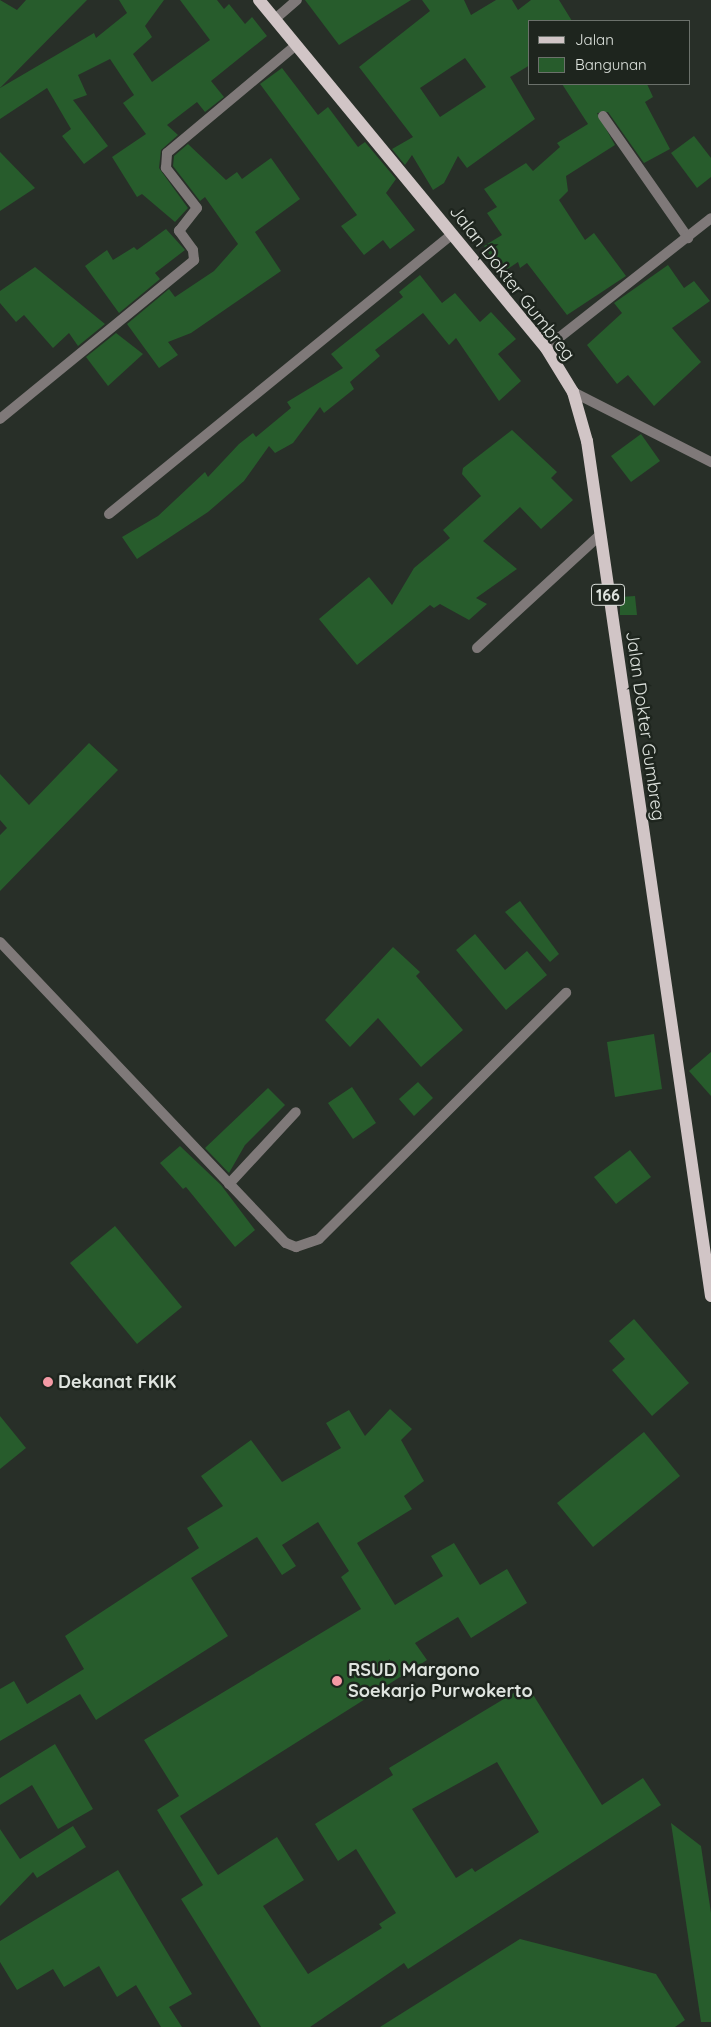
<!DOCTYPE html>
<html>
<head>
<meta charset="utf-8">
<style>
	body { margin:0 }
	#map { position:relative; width:711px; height:2027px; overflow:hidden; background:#282f28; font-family:Quicksand,sans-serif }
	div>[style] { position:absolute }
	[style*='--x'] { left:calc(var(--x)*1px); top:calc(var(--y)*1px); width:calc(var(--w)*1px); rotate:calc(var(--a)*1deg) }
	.building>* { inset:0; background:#275c2c }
	.minor>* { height:10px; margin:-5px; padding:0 5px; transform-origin:5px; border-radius:5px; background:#7f7979 }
	.tertiary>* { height:10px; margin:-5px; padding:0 5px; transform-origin:5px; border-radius:5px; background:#7f7979 }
	.primary>* { height:12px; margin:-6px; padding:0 6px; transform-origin:6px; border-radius:6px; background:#d1c5c6 }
	.dots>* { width:14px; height:14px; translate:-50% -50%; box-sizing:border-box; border:2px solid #1e251e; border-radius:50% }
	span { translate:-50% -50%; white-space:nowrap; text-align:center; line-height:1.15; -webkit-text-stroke:5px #1e251e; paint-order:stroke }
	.shield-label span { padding:1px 4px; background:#1e251e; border:1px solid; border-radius:4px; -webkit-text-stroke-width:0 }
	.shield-label { font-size:16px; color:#dfe4df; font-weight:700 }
	.street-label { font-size:18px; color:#dfe4df }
	.poi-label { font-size:18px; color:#dfe4df; font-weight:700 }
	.left { translate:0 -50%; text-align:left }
	.legend { position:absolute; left:528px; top:20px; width:162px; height:65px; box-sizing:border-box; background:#1e251e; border:1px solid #6b716b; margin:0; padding:6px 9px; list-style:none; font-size:15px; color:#dfe4df }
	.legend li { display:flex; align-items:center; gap:10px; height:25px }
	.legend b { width:25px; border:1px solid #6b716b }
</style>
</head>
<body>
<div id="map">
	<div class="building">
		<i style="clip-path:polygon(0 0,17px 10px,26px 0,87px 0,0 88px)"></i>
		<i style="clip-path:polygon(119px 0,164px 0,145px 26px,152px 37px,133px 54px,152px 82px,210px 40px,180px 0,217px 0,224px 9px,229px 4px,245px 24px,252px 17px,267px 36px,211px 81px,224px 97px,205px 112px,197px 102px,167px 125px,178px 135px,161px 150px,159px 168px,188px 208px,175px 222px,142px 194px,137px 197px,112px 157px,146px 134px,123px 103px,134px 95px,110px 59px,78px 75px,87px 95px,73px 100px,108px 146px,84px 164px,62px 136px,71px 129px,47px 88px,0 119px,0 88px,94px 33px,96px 38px,127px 13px)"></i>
		<i style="clip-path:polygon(305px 0,411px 0,339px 45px)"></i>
		<i style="clip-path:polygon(evenodd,422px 0,464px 0,471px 15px,496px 0,512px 0,518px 10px,531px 0,559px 0,572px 21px,530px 21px,530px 65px,510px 77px,535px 119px,467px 168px,458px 156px,444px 183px,433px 190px,412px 155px,405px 165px,392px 149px,413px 137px,359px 67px,430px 11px,422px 0,465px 58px,486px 87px,440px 117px,420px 88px,465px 58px)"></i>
		<i style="clip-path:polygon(282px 68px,318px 115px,328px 107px,358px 147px,365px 142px,396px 179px,386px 193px,415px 230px,390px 249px,383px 240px,364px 255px,341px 226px,357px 215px,260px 84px)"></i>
		<i style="clip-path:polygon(562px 84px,647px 84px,653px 97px,645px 102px,670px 149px,644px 163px,608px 112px,597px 113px,615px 145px,566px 176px,568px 191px,559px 200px,585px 240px,594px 233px,626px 276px,567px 315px,527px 263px,520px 268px,518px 262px,506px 270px,501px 264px,498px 267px,484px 246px,502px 235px,487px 213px,497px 207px,484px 189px,526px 163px,533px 171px,560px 147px,557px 143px,588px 124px)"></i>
		<i style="clip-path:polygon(694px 136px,711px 158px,711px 177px,697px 188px,671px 153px)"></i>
		<i style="clip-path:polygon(188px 144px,226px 180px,237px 172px,242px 179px,271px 158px,300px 199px,255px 232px,281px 271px,191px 333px,168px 342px,178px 355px,159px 368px,127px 324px,169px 289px,175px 297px,214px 271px,238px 244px,205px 197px,200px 201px,173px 166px,174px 156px)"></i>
		<i style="clip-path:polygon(0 152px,35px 188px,0 211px)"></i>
		<i style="clip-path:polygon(166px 229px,185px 250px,155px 273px,160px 279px,119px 313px,85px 266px,107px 250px,113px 260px,134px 247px,137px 250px)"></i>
		<i style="clip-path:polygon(668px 265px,684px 288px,694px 281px,710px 301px,672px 328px,701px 362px,654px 406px,628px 375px,617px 384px,587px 345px,622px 313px,614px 303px)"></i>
		<i style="clip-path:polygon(35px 267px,105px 324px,78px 346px,69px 333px,53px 348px,24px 315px,16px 322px,0 303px,0 291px)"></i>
		<i style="clip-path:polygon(420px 275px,442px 303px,455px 293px,480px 322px,491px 312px,516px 339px,498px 354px,521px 381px,499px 401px,456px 338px,449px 345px,423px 313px,375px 350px,380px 356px,350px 382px,354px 389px,324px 413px,320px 407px,293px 443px,275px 453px,269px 446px,244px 481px,208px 512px,137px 559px,122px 537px,158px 516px,205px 472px,208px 477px,239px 444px,253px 433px,256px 437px,291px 408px,287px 402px,343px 368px,331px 354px,403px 297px,399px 292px)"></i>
		<i style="clip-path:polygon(116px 333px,143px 354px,108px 386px,86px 357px)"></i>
		<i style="clip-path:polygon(512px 430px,557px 472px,551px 478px,573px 500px,541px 529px,520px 507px,483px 541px,517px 569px,476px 598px,487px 604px,469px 620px,440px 604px,434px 608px,430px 605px,357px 665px,319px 619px,369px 577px,392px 605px,414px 568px,450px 538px,443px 530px,481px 496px,462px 474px,463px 468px)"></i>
		<i style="clip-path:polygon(641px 434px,660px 461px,631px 482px,611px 456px)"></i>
		<i style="clip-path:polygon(635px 596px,637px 615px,620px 615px,620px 597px)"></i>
		<i style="clip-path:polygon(89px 743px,118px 770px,0 891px,0 835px,7px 828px,0 820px,0 774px,29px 805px)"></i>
		<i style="clip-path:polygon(520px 901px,559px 954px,550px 962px,505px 912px)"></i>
		<i style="clip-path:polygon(475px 934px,505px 970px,527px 951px,547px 975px,506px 1010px,456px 950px)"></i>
		<i style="clip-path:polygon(393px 947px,420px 972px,416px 976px,463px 1030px,421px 1067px,378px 1018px,350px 1047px,325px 1020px)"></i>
		<i style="clip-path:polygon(654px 1034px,662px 1089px,615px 1097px,607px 1042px)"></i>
		<i style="clip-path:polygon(711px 1052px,711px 1096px,689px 1071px)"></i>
		<i style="clip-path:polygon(418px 1082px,433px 1098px,414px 1116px,399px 1099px)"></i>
		<i style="clip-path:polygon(352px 1087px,376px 1123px,353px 1139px,328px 1103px)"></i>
		<i style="clip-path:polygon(268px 1088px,285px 1105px,245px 1145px,229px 1173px,205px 1148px)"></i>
		<i style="clip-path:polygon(180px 1146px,221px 1185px,255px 1230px,235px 1247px,186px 1187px,183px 1189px,160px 1163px)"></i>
		<i style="clip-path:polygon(630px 1150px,651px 1177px,616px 1204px,594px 1177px)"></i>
		<i style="clip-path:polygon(115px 1226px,182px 1307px,137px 1344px,70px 1263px)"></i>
		<i style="clip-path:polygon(634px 1319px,689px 1383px,652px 1416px,612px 1370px,625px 1359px,609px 1341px)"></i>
		<i style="clip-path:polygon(evenodd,390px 1409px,412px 1429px,401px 1440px,424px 1481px,404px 1496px,412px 1509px,357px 1543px,395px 1605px,443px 1576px,431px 1556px,454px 1543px,480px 1585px,507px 1569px,527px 1603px,471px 1638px,458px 1617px,415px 1643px,427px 1660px,180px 1816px,218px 1875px,277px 1837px,304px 1880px,263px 1906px,308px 1974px,382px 1928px,379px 1924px,396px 1913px,356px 1849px,338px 1861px,315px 1824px,393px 1775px,389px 1768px,527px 1685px,602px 1805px,643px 1778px,661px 1805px,408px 1969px,404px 1963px,310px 2027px,261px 2027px,181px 1899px,203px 1885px,157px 1810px,179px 1796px,144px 1740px,361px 1609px,341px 1577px,349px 1571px,318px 1522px,282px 1545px,296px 1566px,282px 1575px,257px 1537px,191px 1578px,228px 1636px,96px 1720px,80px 1694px,0 1741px,0 1689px,14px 1681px,27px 1704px,84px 1669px,65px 1636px,199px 1548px,187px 1528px,223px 1506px,201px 1476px,251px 1440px,282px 1482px,341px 1448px,326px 1423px,349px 1410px,365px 1436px,390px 1409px,497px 1762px,539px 1832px,475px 1872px,472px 1868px,456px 1878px,412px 1809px,497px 1762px)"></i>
		<i style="clip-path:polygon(0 1416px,26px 1448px,0 1469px)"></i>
		<i style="clip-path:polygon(644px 1432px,680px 1476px,593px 1547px,557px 1503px)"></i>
		<i style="clip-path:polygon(55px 1744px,93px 1809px,58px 1829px,32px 1785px,0 1805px,0 1778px)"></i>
		<i style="clip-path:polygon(671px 1823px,701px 1846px,711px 1913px,711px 2022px,701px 2022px)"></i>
		<i style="clip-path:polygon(73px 1826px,86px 1847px,37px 1878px,33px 1872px,0 1906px,0 1829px,20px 1859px)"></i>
		<i style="clip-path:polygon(118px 1870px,192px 1994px,169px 2007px,182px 2027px,161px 2027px,136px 1985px,117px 1997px,99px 1966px,64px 1987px,53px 1969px,17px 1990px,0 1962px,0 1941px)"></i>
		<i style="clip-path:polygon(520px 1939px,656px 1974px,685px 2020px,675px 2027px,380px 2027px)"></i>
	</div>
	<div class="minor">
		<i style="--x:275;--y:19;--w:29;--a:-41"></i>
		<i style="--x:603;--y:116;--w:149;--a:55.1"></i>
		<i style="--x:546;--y:348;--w:210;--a:-38.2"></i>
		<i style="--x:0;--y:419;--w:251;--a:-39.3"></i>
		<i style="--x:194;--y:260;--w:10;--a:-96"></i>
		<i style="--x:193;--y:250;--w:24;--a:-126"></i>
		<i style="--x:179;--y:231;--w:29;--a:-52"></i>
		<i style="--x:197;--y:208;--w:51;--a:-127.8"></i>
		<i style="--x:166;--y:168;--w:15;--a:-86"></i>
		<i style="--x:167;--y:153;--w:168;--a:-39.9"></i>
		<i style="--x:109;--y:514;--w:443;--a:-39.2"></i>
		<i style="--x:477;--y:648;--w:167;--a:-42.6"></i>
		<i style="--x:0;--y:942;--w:415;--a:46.5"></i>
		<i style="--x:286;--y:1243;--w:11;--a:22"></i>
		<i style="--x:296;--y:1247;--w:24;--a:-19"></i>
		<i style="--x:319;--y:1239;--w:349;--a:-44.9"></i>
		<i style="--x:229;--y:1184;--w:98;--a:-47.1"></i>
	</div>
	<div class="tertiary">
		<i style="--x:573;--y:392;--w:155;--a:26.9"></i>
	</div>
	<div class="primary">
		<i style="--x:259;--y:0;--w:451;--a:50.5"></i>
		<i style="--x:546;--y:348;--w:52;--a:58.5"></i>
		<i style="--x:573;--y:392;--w:51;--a:74.1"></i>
		<i style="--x:587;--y:441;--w:864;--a:81.75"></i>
	</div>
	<div class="dots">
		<i style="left:48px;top:1382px;background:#f49aa5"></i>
		<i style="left:337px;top:1681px;background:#f49aa5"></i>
	</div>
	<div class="shield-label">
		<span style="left:608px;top:595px">166</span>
	</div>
	<div class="street-label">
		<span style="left:512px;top:283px;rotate:52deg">Jalan Dokter Gumbreg</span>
		<span style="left:645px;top:726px;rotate:82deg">Jalan Dokter Gumbreg</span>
	</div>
	<div class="poi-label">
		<span class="left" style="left:58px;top:1382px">Dekanat FKIK</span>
		<span class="left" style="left:348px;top:1681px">RSUD Margono<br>Soekarjo Purwokerto</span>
	</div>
	<ul class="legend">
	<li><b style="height:6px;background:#d1c5c6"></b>Jalan</li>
	<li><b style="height:14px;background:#275c2c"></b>Bangunan</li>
	</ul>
</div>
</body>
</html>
